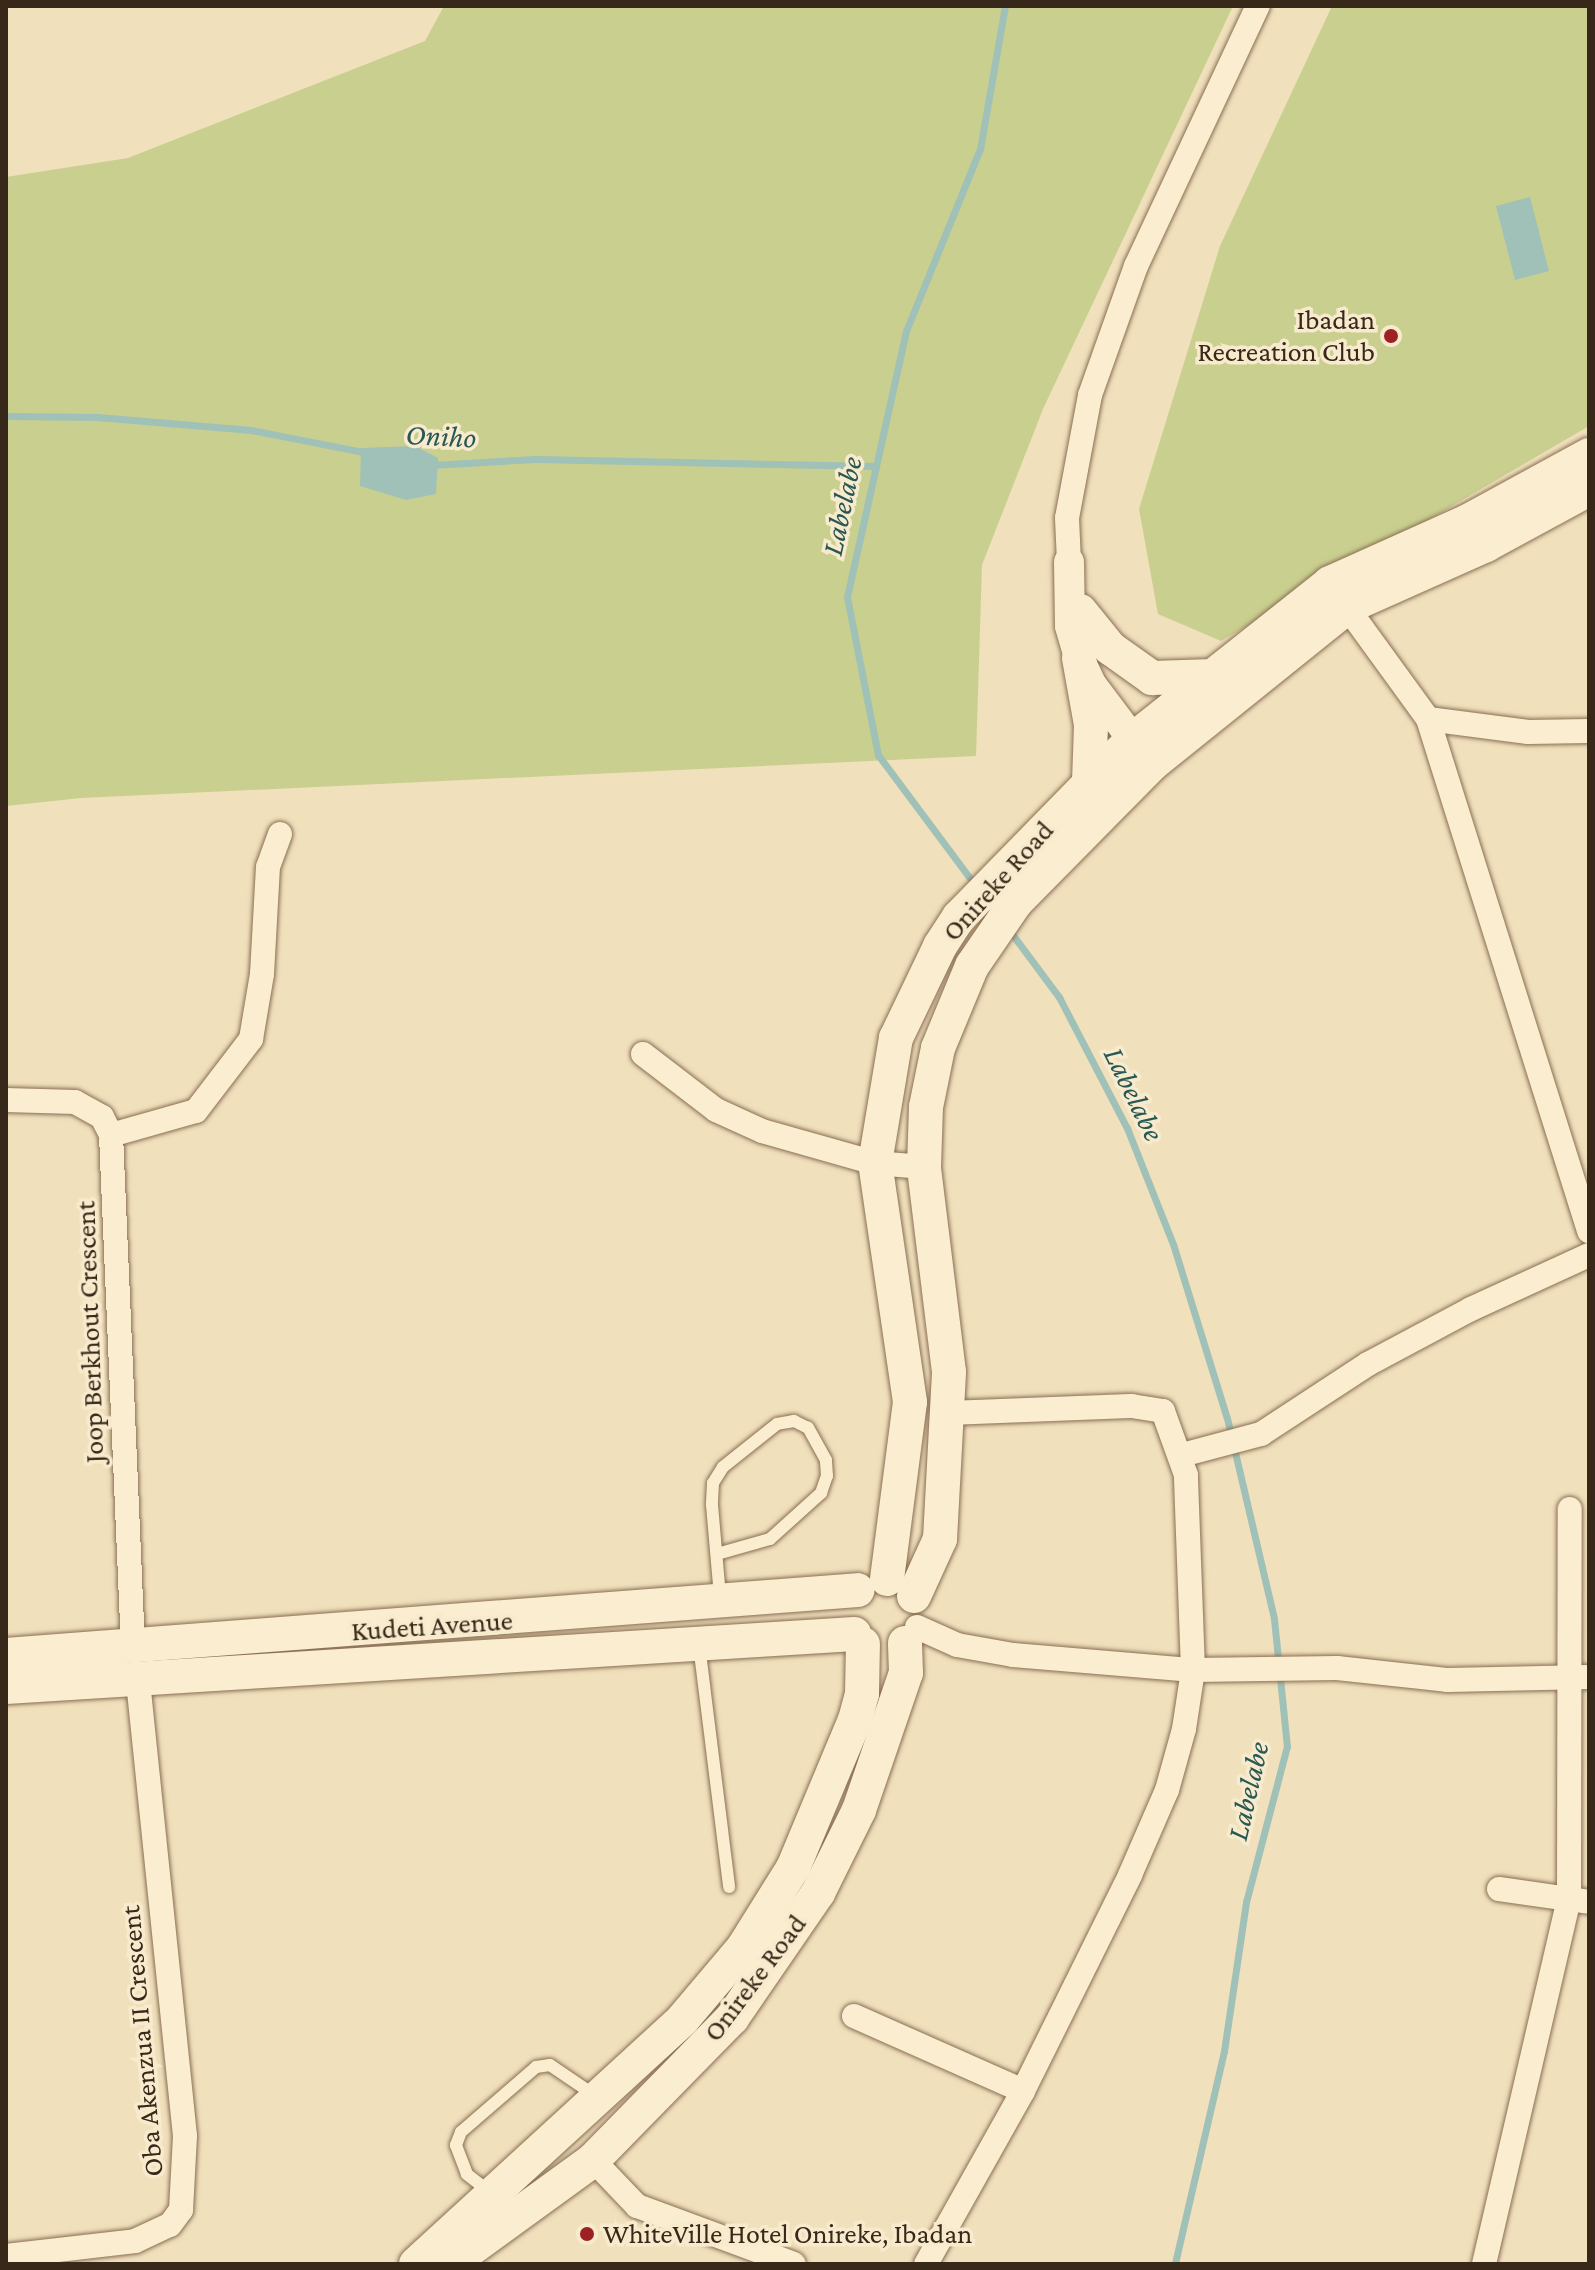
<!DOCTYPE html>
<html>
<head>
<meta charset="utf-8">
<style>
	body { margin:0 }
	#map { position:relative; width:1595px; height:2270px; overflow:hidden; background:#f1e0bc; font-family:"Crimson Pro",serif }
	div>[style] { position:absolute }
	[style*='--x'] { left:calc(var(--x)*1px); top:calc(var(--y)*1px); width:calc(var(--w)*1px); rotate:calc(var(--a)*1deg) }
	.green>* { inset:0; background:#c9cf8f }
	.water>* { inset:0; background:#a0c1b7 }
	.stream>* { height:7px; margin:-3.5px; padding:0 3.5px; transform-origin:3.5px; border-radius:3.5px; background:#a0c1b7 }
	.roads { filter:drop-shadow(0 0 2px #896f54) drop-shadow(0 0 2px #896f54) }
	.service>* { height:12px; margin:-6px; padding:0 6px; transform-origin:6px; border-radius:6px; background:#fbedcf }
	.minor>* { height:24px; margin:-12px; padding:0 12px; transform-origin:12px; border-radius:12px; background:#fbedcf }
	.tertiary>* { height:30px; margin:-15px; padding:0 15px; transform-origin:15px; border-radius:15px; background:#fbedcf }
	.secondary>* { height:34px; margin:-17px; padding:0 17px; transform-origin:17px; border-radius:17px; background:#fbedcf }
	.dots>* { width:22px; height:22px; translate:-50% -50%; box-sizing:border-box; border:4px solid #f8eacc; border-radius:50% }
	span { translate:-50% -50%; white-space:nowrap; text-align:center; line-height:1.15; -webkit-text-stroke:7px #f8eacc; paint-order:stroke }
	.poi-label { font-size:28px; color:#37281a }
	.right { translate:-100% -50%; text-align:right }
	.left { translate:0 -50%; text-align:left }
	.street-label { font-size:28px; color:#37281a }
	.water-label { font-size:30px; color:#285854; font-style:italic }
	.frame { position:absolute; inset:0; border:8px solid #37281a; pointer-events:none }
</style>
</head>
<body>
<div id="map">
	<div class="green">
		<i style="clip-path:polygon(444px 6px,1233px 6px,1043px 409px,982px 565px,976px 756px,81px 798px,6px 806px,6px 177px,128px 158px,425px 41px)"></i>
		<i style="clip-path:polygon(1332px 6px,1589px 6px,1589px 426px,1221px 641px,1158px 614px,1139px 509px,1220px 246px)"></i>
	</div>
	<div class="water">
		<i style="clip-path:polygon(1530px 197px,1549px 271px,1515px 280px,1496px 206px)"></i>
		<i style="clip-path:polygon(415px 446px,438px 458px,436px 494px,406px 500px,360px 486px,361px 448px)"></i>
	</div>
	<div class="stream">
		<i style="--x:6;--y:416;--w:91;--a:0.6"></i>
		<i style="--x:97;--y:417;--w:155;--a:4.8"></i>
		<i style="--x:251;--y:430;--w:119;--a:11.1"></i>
		<i style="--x:431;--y:465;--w:105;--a:-3.3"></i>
		<i style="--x:536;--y:459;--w:340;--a:1.2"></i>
		<i style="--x:975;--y:885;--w:162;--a:-126.7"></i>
		<i style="--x:878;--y:755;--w:161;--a:-101.1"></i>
		<i style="--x:847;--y:597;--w:272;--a:-77.5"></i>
		<i style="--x:906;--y:331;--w:196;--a:-67.9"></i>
		<i style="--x:980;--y:149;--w:145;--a:-80.1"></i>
		<i style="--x:1009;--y:930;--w:84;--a:53.3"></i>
		<i style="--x:1059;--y:997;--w:148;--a:62.6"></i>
		<i style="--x:1127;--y:1128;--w:125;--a:68.4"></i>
		<i style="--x:1173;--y:1244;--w:182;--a:72.8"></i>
		<i style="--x:1227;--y:1418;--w:206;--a:76.8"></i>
		<i style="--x:1274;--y:1619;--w:128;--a:84.2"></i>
		<i style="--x:1287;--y:1746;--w:161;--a:104.7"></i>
		<i style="--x:1246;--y:1902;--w:151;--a:98.4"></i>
		<i style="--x:1224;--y:2051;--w:219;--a:103"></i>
	</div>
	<div class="roads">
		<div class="service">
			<i style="--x:717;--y:1554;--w:55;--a:-15.8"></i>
			<i style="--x:770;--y:1539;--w:69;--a:-42"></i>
			<i style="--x:821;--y:1493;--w:18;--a:-71"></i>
			<i style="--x:827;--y:1476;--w:16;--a:-94"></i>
			<i style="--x:826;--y:1460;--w:37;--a:-119"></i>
			<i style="--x:808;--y:1428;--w:16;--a:-153"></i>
			<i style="--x:794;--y:1421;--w:17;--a:170"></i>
			<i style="--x:777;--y:1424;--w:69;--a:141.5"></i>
			<i style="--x:723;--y:1467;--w:19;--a:122"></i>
			<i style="--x:713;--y:1483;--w:22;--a:93"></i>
			<i style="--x:712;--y:1505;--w:91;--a:85"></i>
			<i style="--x:699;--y:1645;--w:244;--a:82.9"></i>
			<i style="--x:491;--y:2193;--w:31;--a:-142"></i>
			<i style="--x:467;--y:2174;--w:31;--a:-111"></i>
			<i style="--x:456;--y:2145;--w:14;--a:-69"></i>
			<i style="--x:461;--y:2132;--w:99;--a:-40.9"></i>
			<i style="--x:536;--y:2067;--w:14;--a:-8"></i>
			<i style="--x:550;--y:2065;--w:57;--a:34.2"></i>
		</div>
		<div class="minor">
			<i style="--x:1069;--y:562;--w:44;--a:-92.6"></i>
			<i style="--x:1067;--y:518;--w:125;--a:-79.4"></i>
			<i style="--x:1090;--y:395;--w:137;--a:-70.4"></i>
			<i style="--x:1136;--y:266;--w:287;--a:-64.9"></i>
			<i style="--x:1338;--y:595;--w:153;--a:54"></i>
			<i style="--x:1428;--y:719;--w:537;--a:72.54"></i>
			<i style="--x:1428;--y:719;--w:101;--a:7.4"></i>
			<i style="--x:1528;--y:732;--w:61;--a:-0.9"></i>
			<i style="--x:643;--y:1054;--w:92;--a:37.5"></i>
			<i style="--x:716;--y:1110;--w:51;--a:24.5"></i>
			<i style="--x:762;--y:1131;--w:117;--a:15.8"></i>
			<i style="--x:875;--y:1163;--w:49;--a:4.7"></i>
			<i style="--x:6;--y:1100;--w:69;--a:1.7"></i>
			<i style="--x:75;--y:1102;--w:31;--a:29"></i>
			<i style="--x:102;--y:1117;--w:20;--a:63"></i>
			<i style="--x:111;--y:1135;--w:512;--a:87.54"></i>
			<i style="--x:111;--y:1135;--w:88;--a:-15.8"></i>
			<i style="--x:196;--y:1111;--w:91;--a:-52.6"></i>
			<i style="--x:251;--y:1039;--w:66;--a:-80.4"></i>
			<i style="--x:262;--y:974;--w:107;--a:-86.8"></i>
			<i style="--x:268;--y:867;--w:35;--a:-70"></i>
			<i style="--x:1182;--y:1455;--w:82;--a:-14.9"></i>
			<i style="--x:1261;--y:1434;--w:128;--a:-33.2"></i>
			<i style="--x:1368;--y:1364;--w:117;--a:-28.1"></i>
			<i style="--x:1471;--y:1309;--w:130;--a:-24.6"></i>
			<i style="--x:917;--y:1627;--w:44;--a:24.2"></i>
			<i style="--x:957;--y:1645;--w:57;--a:10.1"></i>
			<i style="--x:1013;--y:1655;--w:181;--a:4.8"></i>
			<i style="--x:1193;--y:1670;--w:144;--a:-0.8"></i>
			<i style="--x:1337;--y:1668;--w:112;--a:6.2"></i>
			<i style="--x:1448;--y:1680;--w:141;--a:-1.2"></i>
			<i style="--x:1499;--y:1889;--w:91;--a:8.2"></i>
			<i style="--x:854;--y:2016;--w:185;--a:23.9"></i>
			<i style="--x:593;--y:2160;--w:64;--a:46.3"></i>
			<i style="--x:637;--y:2206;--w:167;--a:20.3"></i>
			<i style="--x:6;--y:2256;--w:130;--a:-6.6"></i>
			<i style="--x:135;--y:2241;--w:38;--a:-25"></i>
			<i style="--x:170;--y:2225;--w:19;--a:-54"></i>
			<i style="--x:181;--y:2210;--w:74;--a:-86.9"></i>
			<i style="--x:185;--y:2136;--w:459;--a:-95.9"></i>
			<i style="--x:926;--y:2264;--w:198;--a:-60.7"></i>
			<i style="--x:1023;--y:2091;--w:241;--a:-63.6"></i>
			<i style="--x:1130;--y:1875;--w:93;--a:-66.5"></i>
			<i style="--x:1167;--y:1790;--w:63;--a:-74.4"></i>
			<i style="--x:1184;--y:1729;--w:60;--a:-81.3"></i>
			<i style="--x:1193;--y:1670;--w:195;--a:-92.1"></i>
			<i style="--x:1186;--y:1475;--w:68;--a:-109.8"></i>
			<i style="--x:1163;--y:1411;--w:32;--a:-171"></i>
			<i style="--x:1131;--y:1406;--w:184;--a:177.8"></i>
			<i style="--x:1484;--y:2264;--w:374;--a:-76.9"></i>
			<i style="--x:1569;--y:1900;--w:391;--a:-89.9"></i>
		</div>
		<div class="tertiary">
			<i style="--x:1069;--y:562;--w:64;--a:89.1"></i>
			<i style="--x:1070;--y:626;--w:33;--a:74"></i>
			<i style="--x:1079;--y:658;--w:29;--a:65"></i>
			<i style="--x:1091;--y:684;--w:91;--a:53"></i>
		</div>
		<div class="secondary">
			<i style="--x:1080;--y:611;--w:48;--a:51"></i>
			<i style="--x:1110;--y:648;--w:52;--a:35.5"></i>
			<i style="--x:1152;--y:678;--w:62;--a:-1.8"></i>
			<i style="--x:1079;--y:658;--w:68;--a:79.8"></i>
			<i style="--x:1091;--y:725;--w:58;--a:92"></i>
			<i style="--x:887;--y:1579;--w:178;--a:-82.6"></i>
			<i style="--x:910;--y:1402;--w:242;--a:-98.3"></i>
			<i style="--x:875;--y:1163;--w:127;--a:-80.5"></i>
			<i style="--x:896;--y:1038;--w:102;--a:-64.4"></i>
			<i style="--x:940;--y:946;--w:35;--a:-57"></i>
			<i style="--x:959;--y:917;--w:246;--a:-45.7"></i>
			<i style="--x:1131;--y:741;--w:254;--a:-38.4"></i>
			<i style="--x:1330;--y:583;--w:154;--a:-24.2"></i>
			<i style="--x:1470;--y:520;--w:136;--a:-28.6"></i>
			<i style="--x:914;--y:1596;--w:63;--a:-65.5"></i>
			<i style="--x:940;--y:1539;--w:167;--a:-86.9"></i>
			<i style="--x:949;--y:1372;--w:207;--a:-97"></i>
			<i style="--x:924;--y:1167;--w:60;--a:-88.1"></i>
			<i style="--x:926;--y:1107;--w:60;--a:-78.5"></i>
			<i style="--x:938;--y:1048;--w:89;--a:-67.5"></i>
			<i style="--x:972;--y:966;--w:78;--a:-55.5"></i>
			<i style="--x:1016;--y:902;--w:194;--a:-45.4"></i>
			<i style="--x:1152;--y:764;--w:250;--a:-38.8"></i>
			<i style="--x:1347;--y:607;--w:152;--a:-24"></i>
			<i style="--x:1486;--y:545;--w:117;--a:-28.5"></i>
			<i style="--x:6;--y:1655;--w:854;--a:-4.36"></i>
			<i style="--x:6;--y:1687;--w:850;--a:-3.58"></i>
			<i style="--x:416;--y:2264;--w:362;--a:-42.5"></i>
			<i style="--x:683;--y:2019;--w:93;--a:-49.8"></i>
			<i style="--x:743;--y:1948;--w:94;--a:-58"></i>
			<i style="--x:793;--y:1868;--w:160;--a:-67.3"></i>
			<i style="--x:855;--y:1720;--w:27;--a:-75"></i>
			<i style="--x:862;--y:1694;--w:50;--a:-88.9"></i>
			<i style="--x:450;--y:2264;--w:177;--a:-36"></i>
			<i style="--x:593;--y:2160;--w:199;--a:-45.6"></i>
			<i style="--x:732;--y:2018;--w:152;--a:-55.5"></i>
			<i style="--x:818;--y:1893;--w:93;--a:-63.7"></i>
			<i style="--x:859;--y:1810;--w:145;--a:-71.1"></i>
			<i style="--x:906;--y:1673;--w:30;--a:-92"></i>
		</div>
	</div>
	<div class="dots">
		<i style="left:1391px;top:336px;background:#9c2024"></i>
		<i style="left:587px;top:2234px;background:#9c2024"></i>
	</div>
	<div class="poi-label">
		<span class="right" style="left:1375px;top:336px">Ibadan<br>Recreation Club</span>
		<span class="left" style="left:603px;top:2234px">WhiteVille Hotel Onireke, Ibadan</span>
	</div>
	<div class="street-label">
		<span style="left:998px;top:881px;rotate:-48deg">Onireke Road</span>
		<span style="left:90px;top:1332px;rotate:-92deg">Joop Berkhout Crescent</span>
		<span style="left:432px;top:1626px;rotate:-4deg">Kudeti Avenue</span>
		<span style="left:755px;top:1978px;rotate:-53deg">Onireke Road</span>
		<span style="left:142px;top:2041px;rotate:-95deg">Oba Akenzua II Crescent</span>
	</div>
	<div class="water-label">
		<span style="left:441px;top:436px;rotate:3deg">Oniho</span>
		<span style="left:842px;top:506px;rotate:-78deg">Labelabe</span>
		<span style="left:1134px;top:1094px;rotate:64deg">Labelabe</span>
		<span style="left:1248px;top:1791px;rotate:-77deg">Labelabe</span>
	</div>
	<div class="frame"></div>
</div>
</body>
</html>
